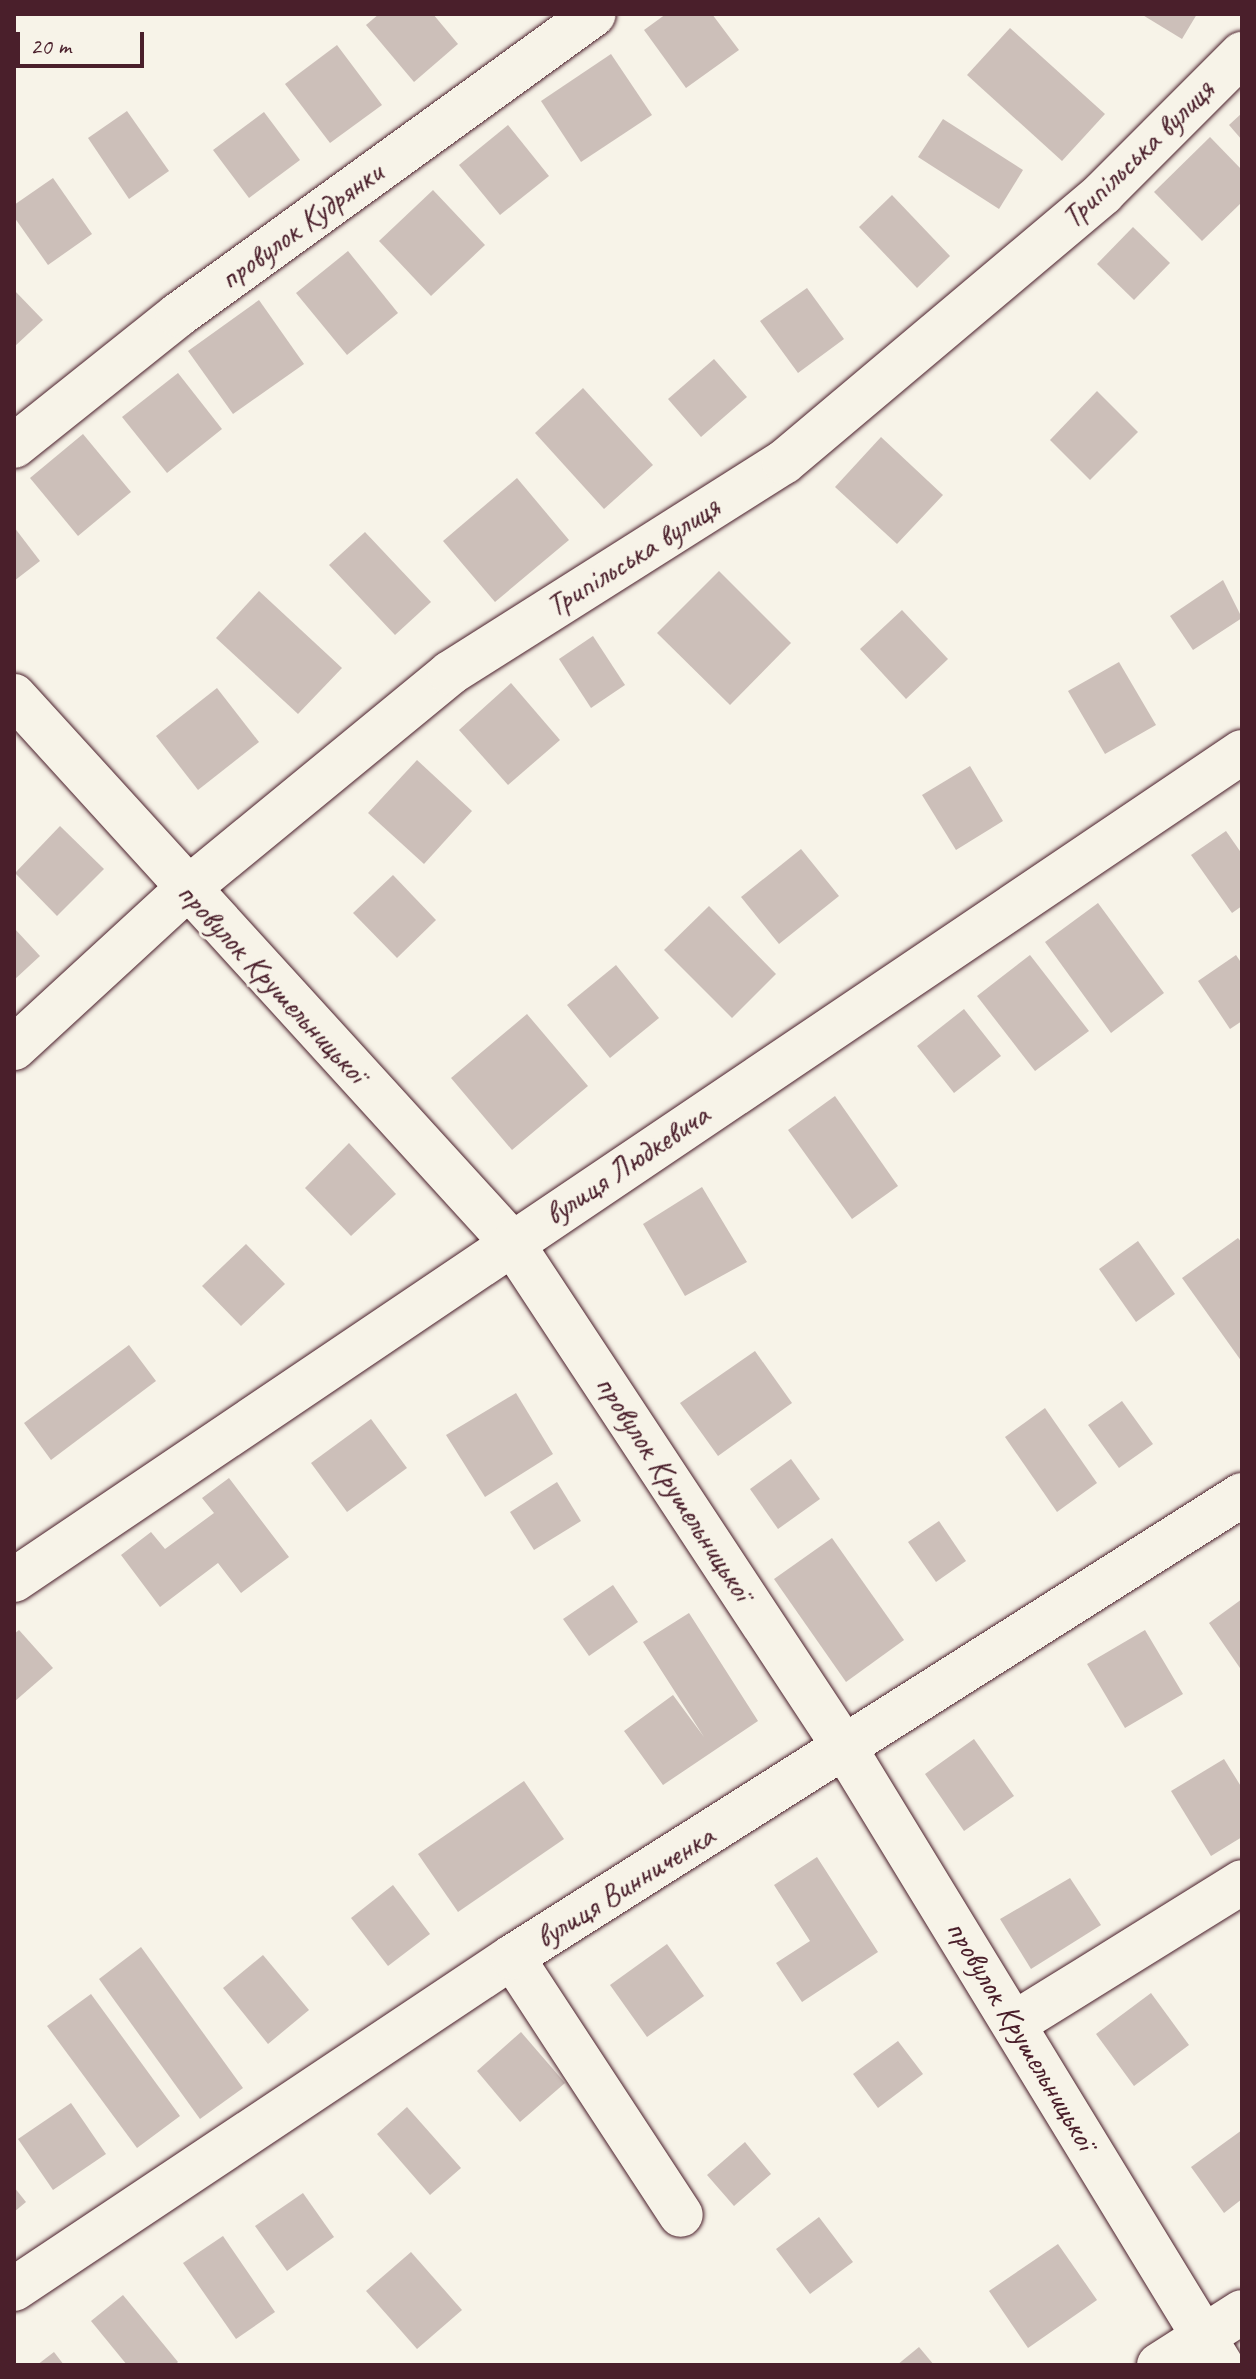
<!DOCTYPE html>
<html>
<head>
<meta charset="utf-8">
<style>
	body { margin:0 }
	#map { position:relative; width:1256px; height:2379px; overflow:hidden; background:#f7f3e8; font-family:Caveat,sans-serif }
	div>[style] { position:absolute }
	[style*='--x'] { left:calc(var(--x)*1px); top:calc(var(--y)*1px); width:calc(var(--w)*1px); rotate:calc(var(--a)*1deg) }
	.building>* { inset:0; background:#ccbfb9 }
	.roads { filter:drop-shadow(0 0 2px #4a1f2b) drop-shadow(0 0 2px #4a1f2b) }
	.minor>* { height:44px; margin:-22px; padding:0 22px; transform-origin:22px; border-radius:22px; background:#f7f3e8 }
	span { translate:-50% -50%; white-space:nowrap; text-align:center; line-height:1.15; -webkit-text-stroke:6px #f7f3e8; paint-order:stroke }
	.street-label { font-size:32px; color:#4a1f2b }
	.frame { position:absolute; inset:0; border:16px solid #4a1f2b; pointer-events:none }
	.scale { position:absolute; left:16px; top:32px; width:128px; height:36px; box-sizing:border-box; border:4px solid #4a1f2b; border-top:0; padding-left:10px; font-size:24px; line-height:28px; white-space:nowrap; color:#4a1f2b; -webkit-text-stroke:6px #f7f3e8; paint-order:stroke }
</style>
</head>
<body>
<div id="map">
	<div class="building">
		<i style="clip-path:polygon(379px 14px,433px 14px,458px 44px,414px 82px,366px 25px)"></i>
		<i style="clip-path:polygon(666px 14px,712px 14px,739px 50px,686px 88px,644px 30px)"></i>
		<i style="clip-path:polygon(1141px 14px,1197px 14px,1182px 39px)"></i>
		<i style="clip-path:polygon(1010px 28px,1105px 114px,1062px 161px,967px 75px)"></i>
		<i style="clip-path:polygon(337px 45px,382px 105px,330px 143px,285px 84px)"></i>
		<i style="clip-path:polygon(611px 54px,652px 115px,581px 162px,541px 101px)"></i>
		<i style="clip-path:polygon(127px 111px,169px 171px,129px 199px,88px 138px)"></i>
		<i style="clip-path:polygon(264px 112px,300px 160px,249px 198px,213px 150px)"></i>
		<i style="clip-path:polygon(1242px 113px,1242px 140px,1229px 125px)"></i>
		<i style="clip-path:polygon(943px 119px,1023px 170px,999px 209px,918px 157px)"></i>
		<i style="clip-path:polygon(508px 125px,549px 176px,500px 215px,459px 165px)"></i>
		<i style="clip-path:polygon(1210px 137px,1242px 170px,1242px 202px,1202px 241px,1154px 192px)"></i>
		<i style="clip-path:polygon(53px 178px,92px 234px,48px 265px,14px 217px,14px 205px)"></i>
		<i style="clip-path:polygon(433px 190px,485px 245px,431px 296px,379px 241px)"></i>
		<i style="clip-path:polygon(892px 195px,950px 256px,917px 288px,859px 227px)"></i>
		<i style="clip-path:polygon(1133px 227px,1170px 263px,1134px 300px,1097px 264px)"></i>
		<i style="clip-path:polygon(348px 251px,398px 313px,347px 355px,296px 293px)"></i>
		<i style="clip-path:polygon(807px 288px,844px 339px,798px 373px,760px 321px)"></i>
		<i style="clip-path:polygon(14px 290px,43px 320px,14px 347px)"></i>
		<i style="clip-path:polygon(259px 300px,304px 364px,233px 414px,188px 351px)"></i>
		<i style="clip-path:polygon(714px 359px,747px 397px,701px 437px,668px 399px)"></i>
		<i style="clip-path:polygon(178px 373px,222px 429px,167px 473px,122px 417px)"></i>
		<i style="clip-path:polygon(583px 388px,653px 465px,604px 509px,535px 433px)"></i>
		<i style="clip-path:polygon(1097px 391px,1138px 432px,1090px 480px,1050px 440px)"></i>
		<i style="clip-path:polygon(83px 434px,131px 492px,78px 536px,30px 478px)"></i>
		<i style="clip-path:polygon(881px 437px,943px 495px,897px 544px,835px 487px)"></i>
		<i style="clip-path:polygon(517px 478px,569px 540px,495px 602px,443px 541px)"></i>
		<i style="clip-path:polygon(14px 527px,40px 561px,14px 581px)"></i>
		<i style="clip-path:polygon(365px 532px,431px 602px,395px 635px,329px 565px)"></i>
		<i style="clip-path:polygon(719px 571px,791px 643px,730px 705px,657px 633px)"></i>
		<i style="clip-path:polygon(1223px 580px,1242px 618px,1193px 650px,1170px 616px)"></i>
		<i style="clip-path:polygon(259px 591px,342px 668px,298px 714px,216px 638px)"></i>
		<i style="clip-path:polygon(902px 610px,948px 659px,906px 699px,860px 649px)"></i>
		<i style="clip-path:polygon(593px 636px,625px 685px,591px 708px,559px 659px)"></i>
		<i style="clip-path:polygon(1119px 662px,1156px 725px,1105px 754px,1068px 691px)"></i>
		<i style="clip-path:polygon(511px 683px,560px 740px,508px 785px,459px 730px)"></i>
		<i style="clip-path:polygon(217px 688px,259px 742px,198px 790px,156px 736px)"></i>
		<i style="clip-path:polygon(417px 760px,472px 811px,424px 864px,368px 813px)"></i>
		<i style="clip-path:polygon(970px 766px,1003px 821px,956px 850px,922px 795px)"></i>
		<i style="clip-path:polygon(60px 826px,104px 869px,57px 916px,15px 873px)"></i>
		<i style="clip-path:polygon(1226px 831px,1242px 854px,1242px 906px,1232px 913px,1191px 855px)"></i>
		<i style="clip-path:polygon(801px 849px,839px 896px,779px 944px,741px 897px)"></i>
		<i style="clip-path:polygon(393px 875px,436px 920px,397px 958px,353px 913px)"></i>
		<i style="clip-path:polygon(1098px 903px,1164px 993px,1111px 1033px,1045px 942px)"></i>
		<i style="clip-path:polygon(709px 906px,776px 974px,732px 1018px,664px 950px)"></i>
		<i style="clip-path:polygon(14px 928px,40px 956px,14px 980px)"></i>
		<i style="clip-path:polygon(1030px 955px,1089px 1031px,1035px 1071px,977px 996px)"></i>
		<i style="clip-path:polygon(1236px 955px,1242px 964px,1242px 1021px,1230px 1029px,1198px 981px)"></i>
		<i style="clip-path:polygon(616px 965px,659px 1018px,610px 1058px,567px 1005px)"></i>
		<i style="clip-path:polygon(964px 1009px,1001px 1056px,954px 1093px,917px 1046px)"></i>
		<i style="clip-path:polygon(527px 1014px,588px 1086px,512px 1150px,451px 1078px)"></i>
		<i style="clip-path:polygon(835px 1096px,898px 1186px,852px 1219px,788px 1130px)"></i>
		<i style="clip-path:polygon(349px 1143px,396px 1194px,351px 1236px,305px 1188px)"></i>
		<i style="clip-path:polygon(702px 1187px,747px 1262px,685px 1296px,643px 1224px)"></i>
		<i style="clip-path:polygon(1238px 1238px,1242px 1243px,1242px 1362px,1182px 1278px)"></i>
		<i style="clip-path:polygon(1138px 1241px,1175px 1294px,1136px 1322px,1099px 1269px)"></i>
		<i style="clip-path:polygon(246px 1244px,285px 1284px,241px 1326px,202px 1286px)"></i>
		<i style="clip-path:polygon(129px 1345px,156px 1381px,51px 1460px,24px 1423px)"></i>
		<i style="clip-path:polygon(755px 1351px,792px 1403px,718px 1456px,680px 1403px)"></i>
		<i style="clip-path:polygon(516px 1393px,553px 1454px,485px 1497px,446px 1435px)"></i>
		<i style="clip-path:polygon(1122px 1401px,1153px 1444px,1119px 1468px,1088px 1425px)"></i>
		<i style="clip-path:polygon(1045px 1408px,1097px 1483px,1057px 1512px,1005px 1437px)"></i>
		<i style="clip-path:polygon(371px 1419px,407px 1468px,347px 1512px,311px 1463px)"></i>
		<i style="clip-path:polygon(791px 1459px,820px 1499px,778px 1529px,750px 1489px)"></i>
		<i style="clip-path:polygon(229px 1478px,289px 1557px,241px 1593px,218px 1563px,160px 1607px,121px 1555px,151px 1532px,165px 1549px,214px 1513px,202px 1498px)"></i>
		<i style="clip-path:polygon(557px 1482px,581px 1521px,534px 1550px,510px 1512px)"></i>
		<i style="clip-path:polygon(939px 1521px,966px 1561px,936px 1582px,908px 1542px)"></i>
		<i style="clip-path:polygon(832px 1538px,904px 1640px,846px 1682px,774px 1579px)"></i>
		<i style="clip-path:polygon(613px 1585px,638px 1622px,589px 1656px,563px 1619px)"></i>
		<i style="clip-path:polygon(1242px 1599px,1242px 1671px,1209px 1623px)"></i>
		<i style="clip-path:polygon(689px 1613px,758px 1721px,663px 1785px,624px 1731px,673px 1695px,704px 1737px,643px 1642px)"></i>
		<i style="clip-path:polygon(19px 1630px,53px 1668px,14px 1702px,14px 1634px)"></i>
		<i style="clip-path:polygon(1145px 1630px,1183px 1694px,1125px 1728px,1087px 1664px)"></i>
		<i style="clip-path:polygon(974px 1739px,1014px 1796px,964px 1831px,925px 1774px)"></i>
		<i style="clip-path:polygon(1224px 1759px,1242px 1788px,1242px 1837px,1211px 1856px,1171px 1791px)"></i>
		<i style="clip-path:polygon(524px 1781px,564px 1839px,458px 1912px,418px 1854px)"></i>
		<i style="clip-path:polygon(817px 1857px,878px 1952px,802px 2002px,776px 1963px,810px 1941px,774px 1885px)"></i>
		<i style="clip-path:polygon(1070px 1878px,1101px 1925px,1031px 1969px,1000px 1919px)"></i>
		<i style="clip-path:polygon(393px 1885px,430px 1934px,388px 1966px,351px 1918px)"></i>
		<i style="clip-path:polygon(667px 1944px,704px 1996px,647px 2037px,610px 1985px)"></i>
		<i style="clip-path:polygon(141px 1947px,243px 2088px,200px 2119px,99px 1979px)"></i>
		<i style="clip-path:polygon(263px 1955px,309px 2010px,268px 2044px,223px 1988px)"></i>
		<i style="clip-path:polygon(1151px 1993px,1189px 2045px,1134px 2086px,1096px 2034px)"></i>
		<i style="clip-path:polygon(91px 1994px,180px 2116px,137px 2148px,47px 2026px)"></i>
		<i style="clip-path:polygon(521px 2032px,565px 2083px,520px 2122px,477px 2071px)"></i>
		<i style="clip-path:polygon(898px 2041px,923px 2074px,878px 2108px,853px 2074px)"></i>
		<i style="clip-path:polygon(71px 2103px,106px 2154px,53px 2190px,18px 2139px)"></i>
		<i style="clip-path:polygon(407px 2107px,461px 2168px,430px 2195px,377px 2134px)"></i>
		<i style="clip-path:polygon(1242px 2130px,1242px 2199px,1224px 2213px,1191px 2167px)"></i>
		<i style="clip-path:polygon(745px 2142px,771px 2174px,734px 2206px,707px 2175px)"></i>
		<i style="clip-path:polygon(14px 2187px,26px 2202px,14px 2212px)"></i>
		<i style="clip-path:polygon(303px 2193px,334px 2237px,287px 2271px,255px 2226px)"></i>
		<i style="clip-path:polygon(819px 2217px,853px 2262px,810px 2294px,776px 2249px)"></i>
		<i style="clip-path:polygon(223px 2236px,275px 2312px,236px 2339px,183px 2263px)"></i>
		<i style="clip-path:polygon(1058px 2244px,1097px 2300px,1028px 2348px,989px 2291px)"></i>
		<i style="clip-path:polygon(411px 2252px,462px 2310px,417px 2349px,366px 2291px)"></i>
		<i style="clip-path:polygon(123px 2295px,178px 2362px,175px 2365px,127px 2365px,91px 2321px)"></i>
		<i style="clip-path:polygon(919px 2347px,934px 2365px,897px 2365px)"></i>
		<i style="clip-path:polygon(54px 2352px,64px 2365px,37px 2365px)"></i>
	</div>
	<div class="roads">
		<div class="minor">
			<i style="--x:14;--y:446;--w:210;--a:-38.6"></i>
			<i style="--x:178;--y:315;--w:513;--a:-35.89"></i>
			<i style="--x:14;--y:696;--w:740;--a:47.68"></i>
			<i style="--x:512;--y:1243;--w:607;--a:56.62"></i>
			<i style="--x:846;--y:1750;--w:720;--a:58.63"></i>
			<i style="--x:14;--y:1048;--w:234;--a:-42.6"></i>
			<i style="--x:186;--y:890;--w:342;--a:-39.4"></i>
			<i style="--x:450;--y:673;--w:395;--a:-32.3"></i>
			<i style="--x:784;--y:462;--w:417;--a:-40.1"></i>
			<i style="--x:1103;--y:193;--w:197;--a:-45"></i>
			<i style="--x:14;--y:1580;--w:1481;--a:-33.99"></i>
			<i style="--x:512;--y:1957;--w:308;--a:56.8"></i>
			<i style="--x:1015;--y:2023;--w:267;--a:-31.8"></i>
			<i style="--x:14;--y:2289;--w:599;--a:-33.69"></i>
			<i style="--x:512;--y:1957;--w:864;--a:-32.33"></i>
			<i style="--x:1159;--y:2365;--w:98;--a:-32.6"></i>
		</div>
	</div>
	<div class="street-label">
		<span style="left:1138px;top:154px;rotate:-44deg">Трипільська вулиця</span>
		<span style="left:301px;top:226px;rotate:-36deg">провулок Кудрянки</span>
		<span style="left:633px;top:557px;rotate:-32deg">Трипільська вулиця</span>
		<span style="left:272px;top:983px;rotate:47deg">провулок Крушельницької</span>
		<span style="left:627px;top:1165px;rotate:-34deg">вулиця Людкевича</span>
		<span style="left:674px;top:1488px;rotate:57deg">провулок Крушельницької</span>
		<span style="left:625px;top:1887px;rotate:-32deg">вулиця Винниченка</span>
		<span style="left:1021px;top:2035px;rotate:59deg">провулок Крушельницької</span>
	</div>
	<div class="frame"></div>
	<div class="scale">20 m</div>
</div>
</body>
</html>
